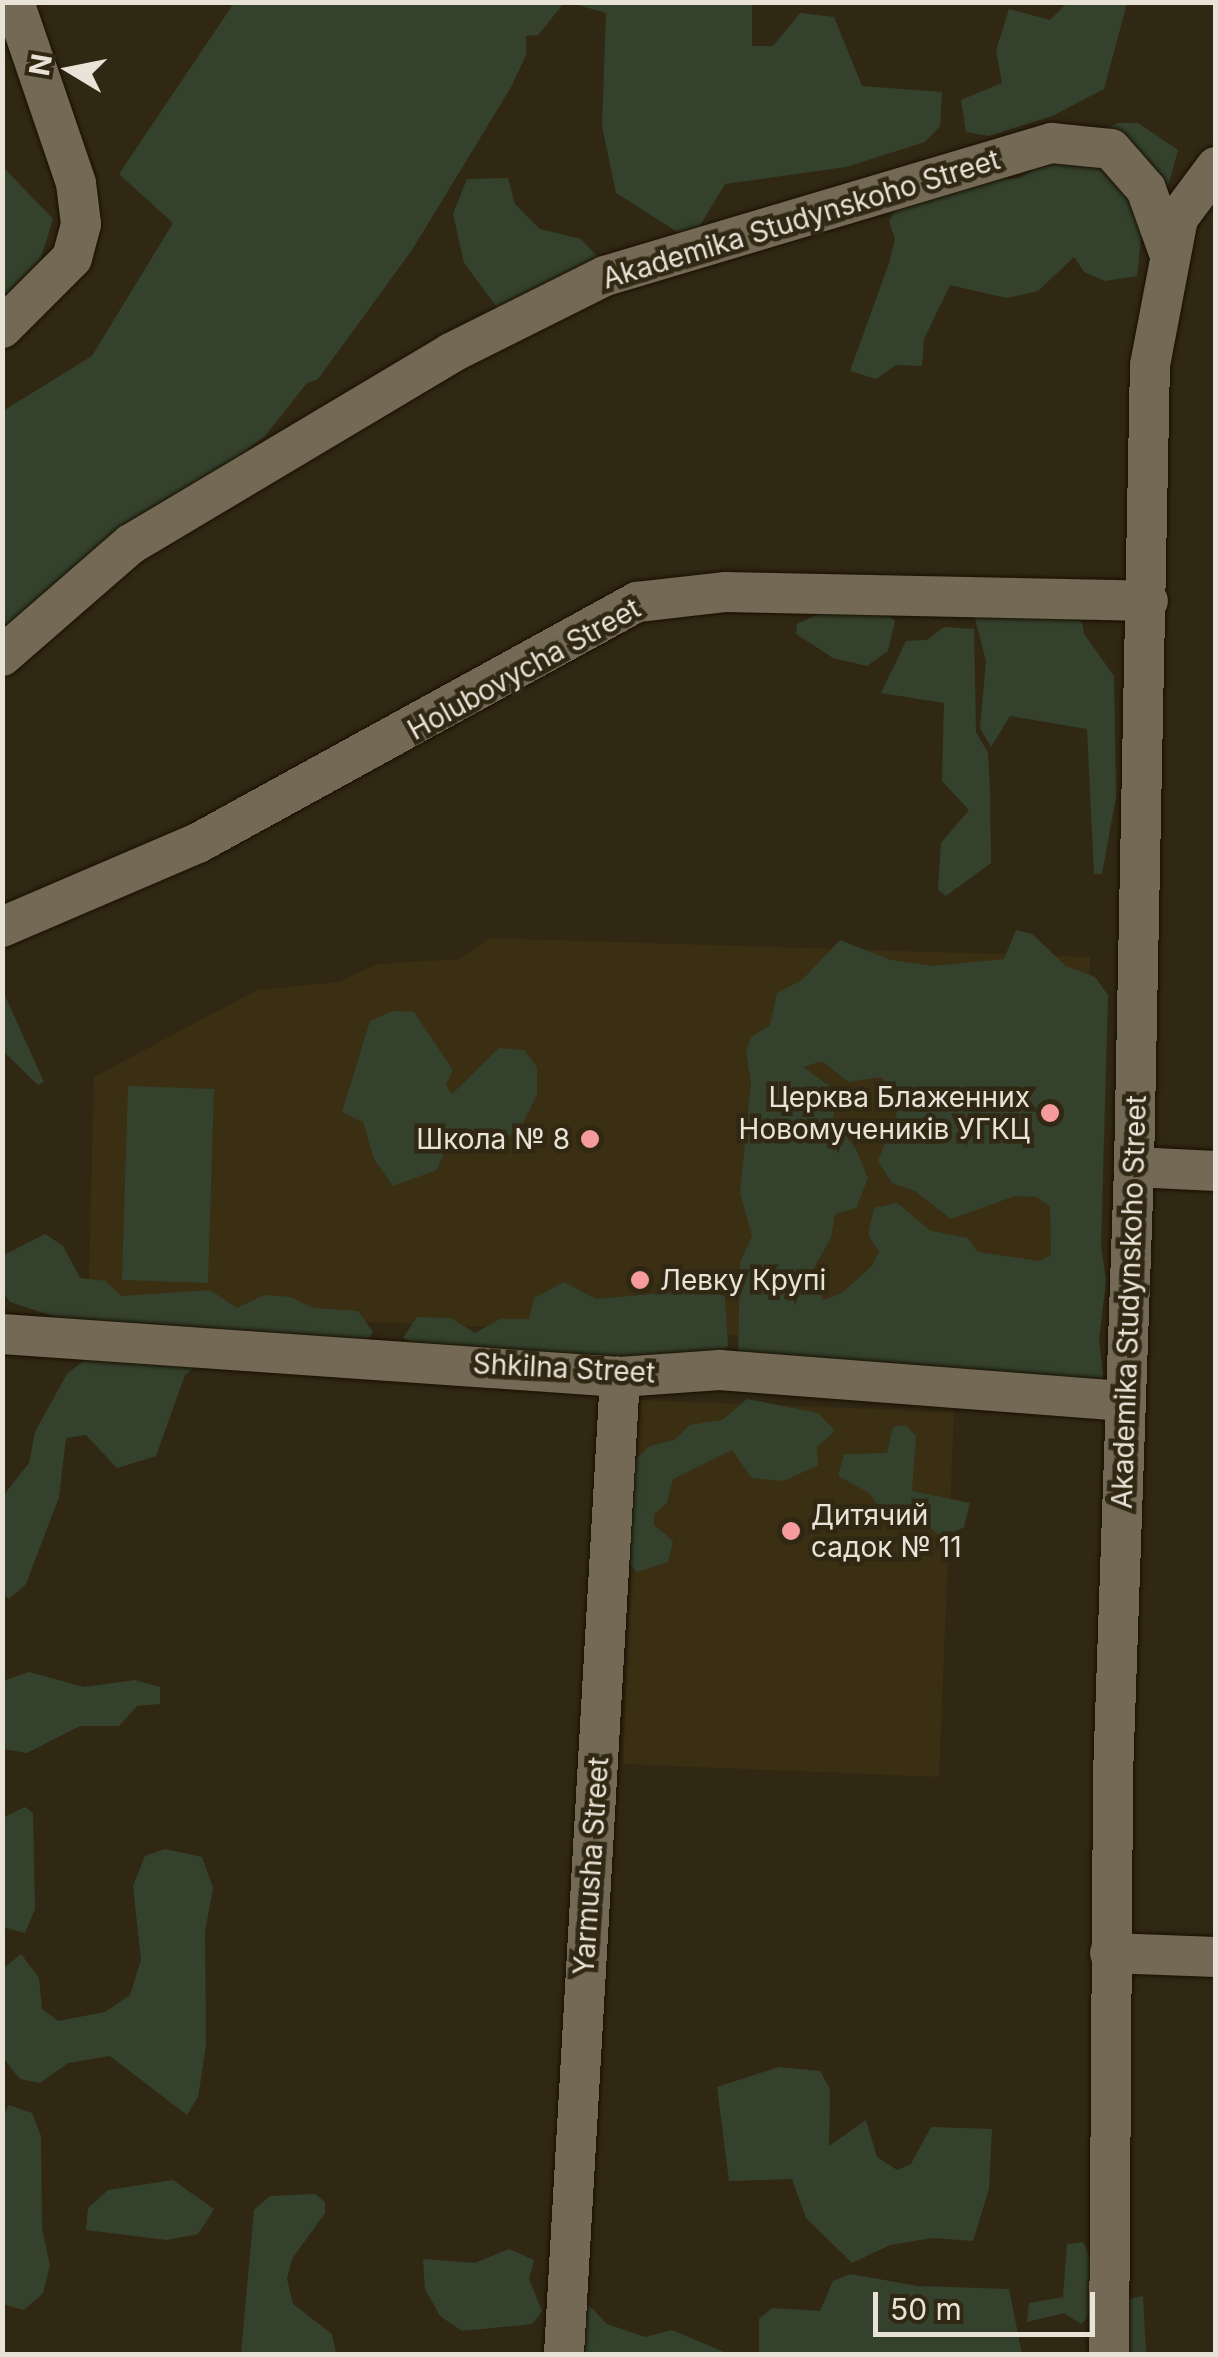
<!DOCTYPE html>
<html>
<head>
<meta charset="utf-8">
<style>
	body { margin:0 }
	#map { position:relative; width:1218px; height:2357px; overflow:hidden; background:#312814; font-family:Inter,sans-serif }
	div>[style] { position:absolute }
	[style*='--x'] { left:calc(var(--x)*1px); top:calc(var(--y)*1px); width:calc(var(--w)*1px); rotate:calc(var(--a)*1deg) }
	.built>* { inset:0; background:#3a2e13 }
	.green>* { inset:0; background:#34422d }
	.roads { filter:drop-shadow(0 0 2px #191001) drop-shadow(0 0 2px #191001) }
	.minor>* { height:40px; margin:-20px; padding:0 20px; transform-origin:20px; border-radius:20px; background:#736954 }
	.dots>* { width:28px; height:28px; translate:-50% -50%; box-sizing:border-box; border:5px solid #312814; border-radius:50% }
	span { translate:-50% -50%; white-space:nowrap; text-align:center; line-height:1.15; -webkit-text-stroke:9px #312814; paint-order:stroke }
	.street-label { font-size:28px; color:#e9e3d7 }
	.poi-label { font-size:28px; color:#e9e3d7 }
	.right { translate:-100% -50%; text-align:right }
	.left { translate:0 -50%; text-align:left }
	.frame { position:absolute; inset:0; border:5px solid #e9e3d7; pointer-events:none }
	.north { position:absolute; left:20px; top:20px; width:100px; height:100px; -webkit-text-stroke:8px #312814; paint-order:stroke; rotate:280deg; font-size:28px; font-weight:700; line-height:40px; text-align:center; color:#e9e3d7 }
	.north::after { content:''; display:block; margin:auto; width:35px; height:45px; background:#e9e3d7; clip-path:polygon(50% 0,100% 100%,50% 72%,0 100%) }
	.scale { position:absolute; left:873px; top:2292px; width:222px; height:45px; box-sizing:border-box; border:5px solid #e9e3d7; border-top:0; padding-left:12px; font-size:30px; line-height:35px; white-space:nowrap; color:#e9e3d7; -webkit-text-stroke:8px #312814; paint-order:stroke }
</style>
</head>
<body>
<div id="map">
	<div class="built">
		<i style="clip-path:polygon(490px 938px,1090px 957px,1086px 1340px,661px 1334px,88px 1310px,94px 1077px,257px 990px,338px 982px,378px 964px,460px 959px)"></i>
		<i style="clip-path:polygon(638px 1400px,954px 1412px,939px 1777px,623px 1764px)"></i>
	</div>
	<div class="green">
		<i style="clip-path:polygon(1068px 2px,1127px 3px,1104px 89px,1052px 116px,989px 136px,966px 132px,961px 100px,1002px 83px,996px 51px,1009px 9px,1050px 20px)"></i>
		<i style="clip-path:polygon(234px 3px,564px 3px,538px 35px,526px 36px,526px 55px,511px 87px,412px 250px,318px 379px,307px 383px,264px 437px,79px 577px,3px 654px,3px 411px,92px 356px,173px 223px,119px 174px)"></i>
		<i style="clip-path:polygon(571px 3px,752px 3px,752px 46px,773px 46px,800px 13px,834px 17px,862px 86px,942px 92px,940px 126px,925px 142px,846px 167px,725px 184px,698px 229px,679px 233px,616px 193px,602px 126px,606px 13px)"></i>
		<i style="clip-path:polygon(1118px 123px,1138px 123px,1178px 150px,1169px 183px,1144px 210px,1137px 276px,1105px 281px,1084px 272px,1074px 257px,1038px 291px,1007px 298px,950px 285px,924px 339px,922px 366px,896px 365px,876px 379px,850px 371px,889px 263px,895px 239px,889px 221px,898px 206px,927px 187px,1019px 178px)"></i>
		<i style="clip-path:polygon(2px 166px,53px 219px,37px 270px,2px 309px)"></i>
		<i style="clip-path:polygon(508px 178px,515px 204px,540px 229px,581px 239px,607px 267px,499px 310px,464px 263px,453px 214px,467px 179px)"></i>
		<i style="clip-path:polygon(850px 599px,871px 600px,895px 621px,888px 651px,867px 666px,833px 658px,796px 634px,797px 624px)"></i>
		<i style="clip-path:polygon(1049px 612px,1082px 622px,1084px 634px,1114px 676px,1116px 797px,1102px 874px,1094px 874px,1087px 729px,1010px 716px,991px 747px,980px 728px,986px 661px,974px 615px)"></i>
		<i style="clip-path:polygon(944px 627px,974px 629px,976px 732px,988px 753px,990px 792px,991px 863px,946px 896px,938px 890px,941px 843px,969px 810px,942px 781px,944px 703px,881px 693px,906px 641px,927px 640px)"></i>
		<i style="clip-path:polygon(evenodd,1016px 930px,1032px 934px,1066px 966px,1095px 977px,1108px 995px,1101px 1246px,1106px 1280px,1099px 1340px,1104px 1385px,738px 1362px,740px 1263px,752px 1236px,740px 1193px,751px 1083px,746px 1052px,751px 1037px,770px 1025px,777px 993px,802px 980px,840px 940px,891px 960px,933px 966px,1004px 959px,1016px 930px,822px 1061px,849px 1082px,881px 1077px,903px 1097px,878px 1161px,892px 1183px,915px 1191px,951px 1219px,1015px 1196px,1037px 1197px,1050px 1207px,1051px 1255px,1040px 1261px,978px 1252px,968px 1238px,931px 1231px,897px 1203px,874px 1208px,868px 1234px,879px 1252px,872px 1266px,842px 1293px,823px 1300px,811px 1273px,831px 1238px,835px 1214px,856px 1208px,868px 1178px,856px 1149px,841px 1130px,831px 1129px,838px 1092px,803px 1067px,822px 1061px)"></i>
		<i style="clip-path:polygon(2px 989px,44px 1082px,38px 1085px,3px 1051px)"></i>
		<i style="clip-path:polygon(393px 1011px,414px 1012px,453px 1070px,446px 1085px,452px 1094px,499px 1048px,524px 1050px,537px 1067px,537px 1095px,520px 1129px,496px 1144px,474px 1129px,477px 1148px,444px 1152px,437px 1170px,393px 1186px,374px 1159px,363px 1122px,342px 1112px,370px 1021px)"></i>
		<i style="clip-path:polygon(128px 1086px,214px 1089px,208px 1283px,122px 1280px)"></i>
		<i style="clip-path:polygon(45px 1234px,63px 1246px,80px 1278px,106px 1281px,121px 1296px,210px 1290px,237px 1308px,264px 1295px,291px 1297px,313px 1308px,358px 1311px,373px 1332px,360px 1349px,208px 1357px,185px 1375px,156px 1456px,117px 1468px,86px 1435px,66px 1438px,59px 1497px,26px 1584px,9px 1599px,3px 1594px,3px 1496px,29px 1463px,35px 1432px,67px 1374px,87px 1358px,84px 1326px,10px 1302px,3px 1292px,2px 1256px)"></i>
		<i style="clip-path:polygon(564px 1282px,596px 1299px,708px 1289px,725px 1297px,728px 1346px,707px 1366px,430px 1353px,403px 1338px,417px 1317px,451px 1318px,475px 1333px,500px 1319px,529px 1319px,534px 1298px)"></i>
		<i style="clip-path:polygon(747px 1399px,818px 1413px,835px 1431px,817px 1447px,818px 1465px,784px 1481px,752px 1478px,732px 1450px,673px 1479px,667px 1503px,654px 1514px,654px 1525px,673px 1541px,668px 1562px,637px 1572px,622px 1555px,627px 1467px,650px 1446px,674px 1440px,690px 1425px,722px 1420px)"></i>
		<i style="clip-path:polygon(906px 1425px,916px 1436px,912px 1491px,970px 1503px,964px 1527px,944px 1538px,920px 1521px,890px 1521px,869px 1493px,838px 1476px,844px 1454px,887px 1453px,893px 1427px)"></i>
		<i style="clip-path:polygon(29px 1672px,84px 1687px,135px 1680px,160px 1687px,160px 1704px,137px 1706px,119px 1726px,80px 1726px,27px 1753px,3px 1749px,3px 1681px)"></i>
		<i style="clip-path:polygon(25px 1807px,33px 1813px,35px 1909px,25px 1933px,3px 1927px,2px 1818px)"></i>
		<i style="clip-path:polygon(165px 1849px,202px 1857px,213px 1888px,205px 1932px,206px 2046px,198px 2097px,187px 2115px,110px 2056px,68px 2063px,40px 2083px,20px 2079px,4px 2059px,3px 1969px,21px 1954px,39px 1978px,42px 2009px,58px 2021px,105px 2012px,130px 1995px,141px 1960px,133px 1886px,145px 1856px)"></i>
		<i style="clip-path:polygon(779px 2067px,820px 2071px,830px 2089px,829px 2146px,866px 2120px,877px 2157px,897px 2170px,911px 2164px,931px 2127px,992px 2129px,989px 2189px,973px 2241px,932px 2238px,890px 2245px,852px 2263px,806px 2218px,792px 2179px,729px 2181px,717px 2087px)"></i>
		<i style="clip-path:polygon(9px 2105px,32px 2113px,41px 2136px,42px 2229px,50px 2265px,43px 2293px,24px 2310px,3px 2304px,2px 2117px)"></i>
		<i style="clip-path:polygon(173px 2180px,214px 2209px,198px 2234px,167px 2240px,86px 2230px,88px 2208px,108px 2190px)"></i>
		<i style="clip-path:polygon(315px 2194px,325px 2202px,325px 2213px,292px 2259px,287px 2279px,293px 2304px,332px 2334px,336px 2354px,241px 2354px,254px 2210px,270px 2196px)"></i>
		<i style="clip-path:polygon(1083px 2242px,1091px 2259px,1092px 2314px,1081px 2324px,1064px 2313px,1027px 2322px,1029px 2303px,1063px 2297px,1067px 2244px)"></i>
		<i style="clip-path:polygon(509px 2249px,534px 2260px,529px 2279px,542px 2311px,532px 2324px,462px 2331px,440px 2316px,425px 2289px,423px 2259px,475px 2263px)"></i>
		<i style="clip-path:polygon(850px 2274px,918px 2286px,1009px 2289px,1022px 2354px,759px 2354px,759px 2319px,772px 2308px,820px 2311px,833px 2281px)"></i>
		<i style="clip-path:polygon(580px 2296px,607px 2324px,645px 2337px,672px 2330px,729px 2354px,573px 2354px)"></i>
		<i style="clip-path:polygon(1143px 2296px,1146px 2354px,1119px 2354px,1121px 2301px)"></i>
	</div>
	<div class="roads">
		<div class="minor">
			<i style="--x:2;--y:328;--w:99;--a:-45"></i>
			<i style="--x:72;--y:258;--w:35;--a:-75"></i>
			<i style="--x:81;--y:224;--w:41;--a:-97"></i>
			<i style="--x:76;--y:183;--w:191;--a:-108.9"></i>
			<i style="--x:2;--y:656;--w:171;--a:-41"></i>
			<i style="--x:131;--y:544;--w:373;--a:-30.8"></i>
			<i style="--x:451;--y:353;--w:172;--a:-26.6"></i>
			<i style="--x:605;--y:276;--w:466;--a:-16.6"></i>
			<i style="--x:1052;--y:143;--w:59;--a:5.8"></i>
			<i style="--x:1111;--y:149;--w:53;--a:48.8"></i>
			<i style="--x:1146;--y:189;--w:65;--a:70.2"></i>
			<i style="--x:2;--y:927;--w:213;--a:-23.2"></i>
			<i style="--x:198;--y:843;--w:501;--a:-28.77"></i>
			<i style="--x:637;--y:602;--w:90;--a:-6.4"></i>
			<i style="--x:726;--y:592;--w:422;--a:1.2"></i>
			<i style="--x:1134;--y:1167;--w:82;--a:2.8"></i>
			<i style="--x:2;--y:1334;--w:619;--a:3.98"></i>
			<i style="--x:620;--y:1377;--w:100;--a:-4"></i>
			<i style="--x:720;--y:1370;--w:406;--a:4.4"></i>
			<i style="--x:1110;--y:1953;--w:106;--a:2.2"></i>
			<i style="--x:564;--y:2354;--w:979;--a:-86.72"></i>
			<i style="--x:1109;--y:2354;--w:579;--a:-89.6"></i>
			<i style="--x:1113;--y:1775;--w:608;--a:-88.02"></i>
			<i style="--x:1134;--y:1167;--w:802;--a:-88.86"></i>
			<i style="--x:1150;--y:365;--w:150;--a:-79.2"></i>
			<i style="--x:1178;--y:218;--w:64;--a:-53.3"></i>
		</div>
	</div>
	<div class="dots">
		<i style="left:1050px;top:1113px;background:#f59b9d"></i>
		<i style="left:590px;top:1139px;background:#f59b9d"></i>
		<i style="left:640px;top:1280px;background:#f59b9d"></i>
		<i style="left:791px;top:1531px;background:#f59b9d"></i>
	</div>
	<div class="street-label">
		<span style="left:801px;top:219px;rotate:-17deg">Akademika Studynskoho Street</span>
		<span style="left:524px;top:669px;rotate:-29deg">Holubovycha Street</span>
		<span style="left:1129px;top:1302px;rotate:-88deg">Akademika Studynskoho Street</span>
		<span style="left:564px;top:1368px;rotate:3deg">Shkilna Street</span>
		<span style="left:591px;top:1866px;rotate:-86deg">Yarmusha Street</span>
	</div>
	<div class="poi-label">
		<span class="right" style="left:1030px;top:1113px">Церква Блаженних<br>Новомучеників УГКЦ</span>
		<span class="right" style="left:570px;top:1139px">Школа № 8</span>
		<span class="left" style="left:660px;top:1280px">Левку Крупі</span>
		<span class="left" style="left:811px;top:1531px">Дитячий<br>садок № 11</span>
	</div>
	<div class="frame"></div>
	<div class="north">N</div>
	<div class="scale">50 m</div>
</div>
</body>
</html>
